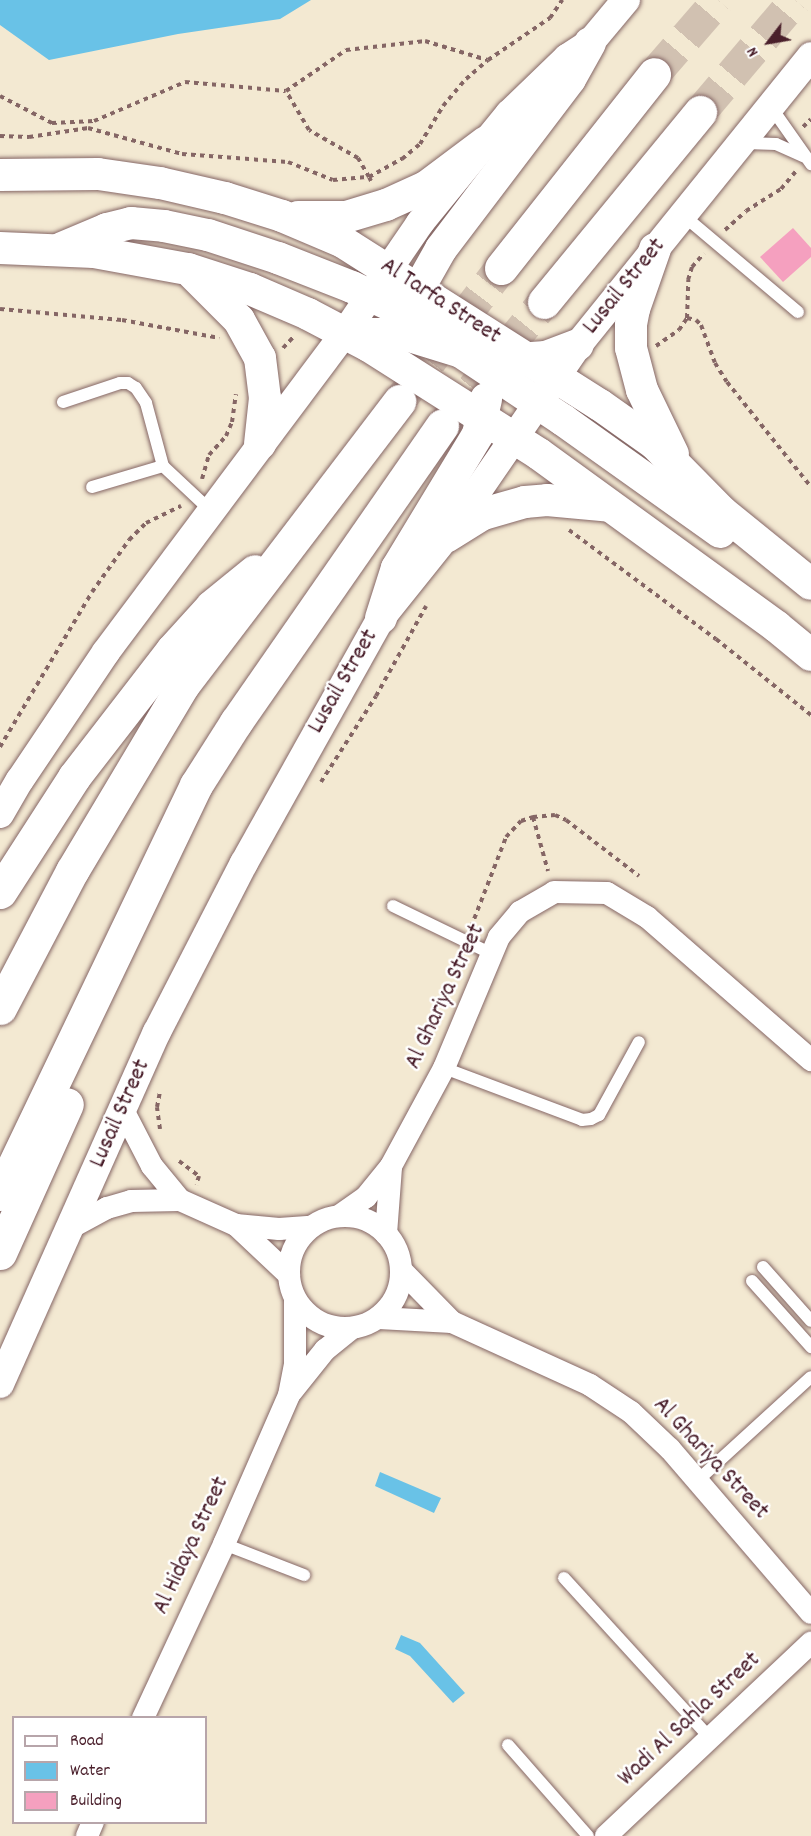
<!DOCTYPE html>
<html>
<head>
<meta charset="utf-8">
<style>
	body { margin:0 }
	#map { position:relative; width:811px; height:1836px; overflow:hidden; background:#f3e9d2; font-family:Dekko,sans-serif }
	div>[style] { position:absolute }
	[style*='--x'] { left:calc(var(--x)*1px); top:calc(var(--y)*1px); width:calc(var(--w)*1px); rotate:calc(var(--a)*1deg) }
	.water>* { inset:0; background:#69c2e7 }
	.building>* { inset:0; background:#f5a0bf }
	.trunk-tunnel>* { height:33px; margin-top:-16.5px; transform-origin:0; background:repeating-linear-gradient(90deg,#d1c1b1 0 33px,transparent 0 49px) }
	.path>* { height:4px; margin-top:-2px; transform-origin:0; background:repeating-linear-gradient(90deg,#856665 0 4.5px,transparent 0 9px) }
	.roads { filter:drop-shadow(0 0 2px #856665) drop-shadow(0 0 2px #856665) }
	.service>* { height:12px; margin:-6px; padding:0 6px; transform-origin:6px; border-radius:6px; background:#fff }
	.minor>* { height:22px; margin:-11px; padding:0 11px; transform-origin:11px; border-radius:11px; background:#fff }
	.minor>.ring { margin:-11px; padding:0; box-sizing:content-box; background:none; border:22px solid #fff; border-radius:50% }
	.tertiary>* { height:28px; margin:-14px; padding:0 14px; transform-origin:14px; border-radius:14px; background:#fff }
	.secondary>* { height:32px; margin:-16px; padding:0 16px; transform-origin:16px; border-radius:16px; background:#fff }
	.trunk>* { height:33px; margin:-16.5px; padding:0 16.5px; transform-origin:16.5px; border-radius:16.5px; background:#fff }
	span { translate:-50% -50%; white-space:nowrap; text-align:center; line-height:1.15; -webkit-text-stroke:5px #fff; paint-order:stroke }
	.street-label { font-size:24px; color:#4a1f2b }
	.legend { position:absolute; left:12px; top:1716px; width:195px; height:108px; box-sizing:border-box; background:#fff; border:2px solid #b7a5aa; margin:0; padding:8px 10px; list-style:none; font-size:18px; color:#4a1f2b }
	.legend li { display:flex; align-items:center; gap:12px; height:30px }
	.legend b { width:30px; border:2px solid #b7a5aa }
	.north { position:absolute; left:739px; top:12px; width:60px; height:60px; -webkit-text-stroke:4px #fff; paint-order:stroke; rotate:239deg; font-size:16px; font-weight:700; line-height:24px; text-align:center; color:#4a1f2b }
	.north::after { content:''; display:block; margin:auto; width:21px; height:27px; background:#4a1f2b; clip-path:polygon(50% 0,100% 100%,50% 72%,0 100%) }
</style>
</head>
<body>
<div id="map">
	<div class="water">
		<i style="clip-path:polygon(0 0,311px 0,280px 19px,178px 34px,49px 60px,0 25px)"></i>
		<i style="clip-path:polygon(380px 1472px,441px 1498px,434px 1513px,375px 1486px)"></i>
		<i style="clip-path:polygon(401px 1635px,420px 1643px,465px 1693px,453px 1703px,410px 1656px,395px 1649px)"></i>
	</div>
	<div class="building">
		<i style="clip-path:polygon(793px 228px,811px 248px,811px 257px,783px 282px,760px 257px)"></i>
	</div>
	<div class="trunk-tunnel">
		<i style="--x:654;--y:74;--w:98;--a:-49.1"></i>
		<i style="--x:700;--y:112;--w:147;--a:-49.7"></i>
		<i style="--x:400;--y:400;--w:166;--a:-52.6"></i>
		<i style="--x:442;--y:426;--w:161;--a:-50.6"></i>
	</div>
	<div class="path">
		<i style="--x:0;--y:96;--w:59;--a:27.4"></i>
		<i style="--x:52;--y:123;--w:42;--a:-2.7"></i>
		<i style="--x:94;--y:121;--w:99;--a:-23.2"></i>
		<i style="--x:185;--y:82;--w:101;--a:5.1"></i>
		<i style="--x:286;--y:91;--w:73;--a:-34.3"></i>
		<i style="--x:346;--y:50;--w:80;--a:-6.5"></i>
		<i style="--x:425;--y:41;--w:65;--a:17"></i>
		<i style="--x:803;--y:127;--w:11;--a:-45"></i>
		<i style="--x:0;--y:136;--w:29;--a:2"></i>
		<i style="--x:29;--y:137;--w:60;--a:-8.7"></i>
		<i style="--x:88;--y:128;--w:98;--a:15.5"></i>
		<i style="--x:182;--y:154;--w:106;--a:4.3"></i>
		<i style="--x:288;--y:162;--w:48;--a:21.8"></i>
		<i style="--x:333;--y:180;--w:36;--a:-5"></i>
		<i style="--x:369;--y:177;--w:22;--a:-120"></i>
		<i style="--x:358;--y:158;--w:56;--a:-150.3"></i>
		<i style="--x:309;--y:130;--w:45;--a:-120.5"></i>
		<i style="--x:371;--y:181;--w:4;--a:-117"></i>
		<i style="--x:369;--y:177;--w:38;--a:-29"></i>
		<i style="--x:402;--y:159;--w:23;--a:-40"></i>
		<i style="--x:420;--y:144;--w:44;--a:-58.8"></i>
		<i style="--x:443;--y:106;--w:35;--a:-50"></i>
		<i style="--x:466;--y:79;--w:29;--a:-41"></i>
		<i style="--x:488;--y:60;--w:75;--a:-34.1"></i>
		<i style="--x:550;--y:18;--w:22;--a:-56"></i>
		<i style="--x:725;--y:230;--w:28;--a:-42"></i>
		<i style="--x:746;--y:211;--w:41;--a:-32.2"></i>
		<i style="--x:781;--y:189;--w:25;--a:-50"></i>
		<i style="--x:0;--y:309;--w:122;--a:5.2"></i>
		<i style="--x:122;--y:320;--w:99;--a:10.5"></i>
		<i style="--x:687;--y:318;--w:9;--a:13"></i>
		<i style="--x:696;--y:320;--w:7;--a:45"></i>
		<i style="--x:701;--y:325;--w:40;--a:69.8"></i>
		<i style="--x:715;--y:363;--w:22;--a:58"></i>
		<i style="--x:727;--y:382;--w:134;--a:51.3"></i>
		<i style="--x:656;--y:346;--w:28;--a:-35"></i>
		<i style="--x:679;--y:330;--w:14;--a:-56"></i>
		<i style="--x:687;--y:318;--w:38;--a:-88"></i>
		<i style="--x:688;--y:280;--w:14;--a:-73"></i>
		<i style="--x:692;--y:267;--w:18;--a:-49"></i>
		<i style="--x:283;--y:348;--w:16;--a:-47"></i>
		<i style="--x:202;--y:479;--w:25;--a:-74"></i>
		<i style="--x:209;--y:455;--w:25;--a:-48"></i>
		<i style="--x:226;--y:436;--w:15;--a:-67"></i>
		<i style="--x:232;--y:422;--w:28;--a:-82"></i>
		<i style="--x:569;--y:530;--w:183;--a:36.6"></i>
		<i style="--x:716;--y:639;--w:122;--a:38.7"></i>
		<i style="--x:0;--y:747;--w:180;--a:-59.3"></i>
		<i style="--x:92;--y:592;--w:64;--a:-54.6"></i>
		<i style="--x:129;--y:540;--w:24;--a:-45"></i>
		<i style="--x:146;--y:523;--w:39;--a:-26"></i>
		<i style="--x:321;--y:782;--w:102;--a:-57.4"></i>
		<i style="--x:376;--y:696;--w:103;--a:-60.9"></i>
		<i style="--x:533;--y:817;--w:56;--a:74.5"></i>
		<i style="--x:471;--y:927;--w:97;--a:-68.7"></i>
		<i style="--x:506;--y:837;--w:22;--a:-47"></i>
		<i style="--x:521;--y:821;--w:13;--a:-18"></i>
		<i style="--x:533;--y:817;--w:22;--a:-5"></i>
		<i style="--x:555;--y:815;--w:12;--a:24"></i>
		<i style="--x:566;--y:820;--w:92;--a:37.5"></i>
		<i style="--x:160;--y:1129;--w:22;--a:-98"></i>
		<i style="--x:157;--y:1107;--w:15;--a:-79"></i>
		<i style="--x:179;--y:1161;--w:25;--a:37"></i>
		<i style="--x:199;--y:1176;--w:9;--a:108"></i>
	</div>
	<div class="roads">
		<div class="service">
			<i style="--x:771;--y:107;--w:70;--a:54.9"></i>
			<i style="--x:746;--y:143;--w:30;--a:2"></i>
			<i style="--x:776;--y:144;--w:30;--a:24"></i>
			<i style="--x:684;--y:216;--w:149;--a:40.1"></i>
			<i style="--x:63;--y:402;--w:60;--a:-18.4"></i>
			<i style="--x:120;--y:383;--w:8;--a:0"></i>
			<i style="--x:128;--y:383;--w:9;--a:32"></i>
			<i style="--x:136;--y:388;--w:18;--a:56"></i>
			<i style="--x:146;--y:403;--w:65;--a:74.9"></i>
			<i style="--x:163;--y:466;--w:74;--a:163.5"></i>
			<i style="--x:163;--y:466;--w:66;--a:43.2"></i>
			<i style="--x:393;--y:906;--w:110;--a:25.9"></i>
			<i style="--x:444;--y:1068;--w:147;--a:20.6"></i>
			<i style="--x:582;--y:1120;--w:9;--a:-6"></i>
			<i style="--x:591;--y:1119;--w:9;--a:-27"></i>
			<i style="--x:599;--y:1115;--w:83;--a:-61.3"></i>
			<i style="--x:763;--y:1267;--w:72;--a:48.4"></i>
			<i style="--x:752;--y:1281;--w:89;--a:48.2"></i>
			<i style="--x:697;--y:1481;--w:154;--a:-42.4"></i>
			<i style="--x:224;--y:1544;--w:86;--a:21.2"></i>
			<i style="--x:564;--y:1578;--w:217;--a:47.6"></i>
			<i style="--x:508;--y:1745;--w:121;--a:48.7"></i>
		</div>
		<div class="minor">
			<i style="--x:122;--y:1108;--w:65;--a:62.7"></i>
			<i style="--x:152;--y:1166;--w:44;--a:50.5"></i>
			<i style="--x:180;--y:1200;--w:61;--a:24.1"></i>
			<i style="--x:236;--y:1225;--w:43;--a:5.3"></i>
			<i style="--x:279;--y:1229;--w:32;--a:-4"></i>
			<i class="ring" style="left:289px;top:1216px;width:90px;height:90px"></i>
			<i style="--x:339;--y:1216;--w:33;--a:-35"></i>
			<i style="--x:366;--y:1197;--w:40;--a:-51"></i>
			<i style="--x:391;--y:1166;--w:111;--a:-61.6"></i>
			<i style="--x:444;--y:1068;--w:142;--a:-67.2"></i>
			<i style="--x:499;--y:937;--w:33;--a:-50"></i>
			<i style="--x:520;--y:912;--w:39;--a:-30"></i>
			<i style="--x:554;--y:892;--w:53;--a:1.1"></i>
			<i style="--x:607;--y:893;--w:47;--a:31"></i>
			<i style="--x:647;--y:917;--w:218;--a:41.1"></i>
			<i style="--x:236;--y:1225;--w:73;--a:43.3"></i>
			<i style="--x:68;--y:1229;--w:44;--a:-28.3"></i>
			<i style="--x:107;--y:1208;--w:25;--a:-16"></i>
			<i style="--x:131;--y:1201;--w:49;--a:-1.2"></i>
			<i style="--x:386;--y:1234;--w:66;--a:-85.7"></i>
			<i style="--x:402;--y:1271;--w:71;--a:45.6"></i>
			<i style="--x:452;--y:1322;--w:152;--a:24.5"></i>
			<i style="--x:590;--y:1385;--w:49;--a:33.4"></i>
			<i style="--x:631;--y:1412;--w:54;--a:43.5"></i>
			<i style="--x:670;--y:1449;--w:216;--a:49.3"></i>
			<i style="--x:379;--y:1318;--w:73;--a:3.1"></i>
			<i style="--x:292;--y:1391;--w:53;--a:-51.2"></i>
			<i style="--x:325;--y:1350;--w:33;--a:-39"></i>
			<i style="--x:143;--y:1718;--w:192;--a:-65"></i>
			<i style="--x:224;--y:1544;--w:163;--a:-66.4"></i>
			<i style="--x:289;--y:1395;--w:33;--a:-79"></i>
			<i style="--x:295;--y:1363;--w:63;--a:-90"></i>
			<i style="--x:87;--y:1836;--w:15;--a:-67"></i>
			<i style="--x:606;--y:1836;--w:282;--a:-43.3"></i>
		</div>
		<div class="tertiary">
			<i style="--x:0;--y:814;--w:39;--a:-60"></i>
			<i style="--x:20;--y:780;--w:154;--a:-56.1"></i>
			<i style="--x:106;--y:652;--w:397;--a:-53.2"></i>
			<i style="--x:344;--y:334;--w:135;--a:-55.6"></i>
			<i style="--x:420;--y:223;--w:141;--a:-50.8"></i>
			<i style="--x:509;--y:114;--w:81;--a:-44"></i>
			<i style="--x:567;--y:58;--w:27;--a:-33"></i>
			<i style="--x:590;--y:43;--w:56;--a:-50.1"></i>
			<i style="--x:0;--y:1384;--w:385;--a:-66"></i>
			<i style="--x:157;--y:1032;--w:190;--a:-62.8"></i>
			<i style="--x:244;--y:863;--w:281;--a:-60.8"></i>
			<i style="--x:381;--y:618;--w:104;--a:-51.3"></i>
			<i style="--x:446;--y:537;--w:233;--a:-55.5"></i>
			<i style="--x:578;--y:345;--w:371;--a:-51.1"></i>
		</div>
		<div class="secondary">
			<i style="--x:0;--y:175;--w:98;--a:-0.6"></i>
			<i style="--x:98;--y:174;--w:63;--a:8.3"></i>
			<i style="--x:160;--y:183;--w:67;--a:13"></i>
			<i style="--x:225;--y:198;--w:60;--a:17.5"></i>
			<i style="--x:282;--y:216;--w:66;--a:23.1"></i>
			<i style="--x:343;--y:242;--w:304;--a:32.4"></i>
			<i style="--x:600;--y:405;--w:67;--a:35.3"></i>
			<i style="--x:655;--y:444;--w:95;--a:45.4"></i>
			<i style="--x:722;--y:512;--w:114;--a:39"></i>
			<i style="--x:298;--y:217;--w:48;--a:0"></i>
			<i style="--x:346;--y:217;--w:42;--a:-16.7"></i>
			<i style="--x:386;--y:205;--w:44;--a:-24.2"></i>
			<i style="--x:426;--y:187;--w:75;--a:-36.9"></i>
			<i style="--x:0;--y:248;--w:94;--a:2.4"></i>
			<i style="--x:94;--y:252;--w:96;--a:10.3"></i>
			<i style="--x:188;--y:269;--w:65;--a:17.9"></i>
			<i style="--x:250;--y:289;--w:63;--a:23.3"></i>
			<i style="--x:308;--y:314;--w:69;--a:27.7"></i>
			<i style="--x:369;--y:346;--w:201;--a:32.4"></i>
			<i style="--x:539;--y:454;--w:294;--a:36"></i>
			<i style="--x:777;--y:627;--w:44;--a:39.5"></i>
			<i style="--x:62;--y:248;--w:49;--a:-22.9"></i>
			<i style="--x:107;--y:229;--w:25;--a:-14"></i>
			<i style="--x:131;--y:223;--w:33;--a:5"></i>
			<i style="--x:164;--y:226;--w:45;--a:11.6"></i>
			<i style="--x:208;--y:235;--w:74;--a:18.2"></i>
			<i style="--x:278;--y:258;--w:79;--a:21.4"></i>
			<i style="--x:352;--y:287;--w:132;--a:25.2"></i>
			<i style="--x:655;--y:249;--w:64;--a:109.3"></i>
			<i style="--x:634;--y:309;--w:16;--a:101"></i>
			<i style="--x:631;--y:325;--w:23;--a:90"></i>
			<i style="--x:631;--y:348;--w:43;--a:75.3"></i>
			<i style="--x:642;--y:390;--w:71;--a:64.2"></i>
			<i style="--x:193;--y:274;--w:65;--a:45"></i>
			<i style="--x:239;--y:320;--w:43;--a:61.1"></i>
			<i style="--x:260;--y:358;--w:40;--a:82.9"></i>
			<i style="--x:265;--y:398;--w:46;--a:96.2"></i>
			<i style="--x:416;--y:308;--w:20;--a:-81"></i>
			<i style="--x:419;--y:288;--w:45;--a:-60.6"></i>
			<i style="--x:441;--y:249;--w:213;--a:-52.8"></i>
			<i style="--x:570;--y:79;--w:41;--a:-60.9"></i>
			<i style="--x:346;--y:334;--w:57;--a:0"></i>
			<i style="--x:403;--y:334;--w:61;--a:17.2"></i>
			<i style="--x:461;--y:352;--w:123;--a:33.7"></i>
			<i style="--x:563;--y:420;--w:193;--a:35.5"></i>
			<i style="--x:517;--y:359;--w:29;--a:-4"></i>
			<i style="--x:546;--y:357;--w:34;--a:-21"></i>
			<i style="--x:446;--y:537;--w:44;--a:-31.9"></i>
			<i style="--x:483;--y:514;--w:44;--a:-15.9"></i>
			<i style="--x:525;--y:502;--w:22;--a:-5"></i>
			<i style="--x:547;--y:500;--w:63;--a:5.4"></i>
			<i style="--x:381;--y:618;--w:52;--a:-72.3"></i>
			<i style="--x:397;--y:568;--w:157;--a:-58.8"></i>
			<i style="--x:478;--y:434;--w:36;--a:-77"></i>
		</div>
		<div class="trunk">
			<i style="--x:501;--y:268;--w:247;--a:-51.7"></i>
			<i style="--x:544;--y:302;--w:246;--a:-50.6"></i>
			<i style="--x:0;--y:892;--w:137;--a:-57.2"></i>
			<i style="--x:74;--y:777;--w:160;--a:-52.3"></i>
			<i style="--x:172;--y:650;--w:59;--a:-47.7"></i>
			<i style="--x:212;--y:606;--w:55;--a:-39.1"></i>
			<i style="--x:0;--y:1008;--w:155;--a:-62.3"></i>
			<i style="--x:72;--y:871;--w:217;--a:-59.2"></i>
			<i style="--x:183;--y:685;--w:357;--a:-52.7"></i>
			<i style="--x:0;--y:1194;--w:454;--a:-64.4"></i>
			<i style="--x:196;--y:785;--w:75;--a:-57.6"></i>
			<i style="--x:236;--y:722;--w:361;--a:-55.2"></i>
			<i style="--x:0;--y:1253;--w:163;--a:-65.8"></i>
		</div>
	</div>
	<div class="street-label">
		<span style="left:625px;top:287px;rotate:-51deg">Lusail Street</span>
		<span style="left:440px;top:302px;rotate:33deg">Al Tarfa Street</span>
		<span style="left:344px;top:682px;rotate:-60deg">Lusail Street</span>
		<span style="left:446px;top:997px;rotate:-65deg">Al Ghariya Street</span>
		<span style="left:121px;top:1114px;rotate:-66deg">Lusail Street</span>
		<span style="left:710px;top:1459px;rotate:47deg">Al Ghariya Street</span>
		<span style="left:192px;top:1546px;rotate:-65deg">Al Hidaya Street</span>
		<span style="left:690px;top:1720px;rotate:-43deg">Wadi Al Sahla Street</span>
	</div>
	<ul class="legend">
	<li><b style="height:8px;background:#fff"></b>Road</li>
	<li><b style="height:16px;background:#69c2e7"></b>Water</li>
	<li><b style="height:16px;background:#f5a0bf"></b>Building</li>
	</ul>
	<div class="north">N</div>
</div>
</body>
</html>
